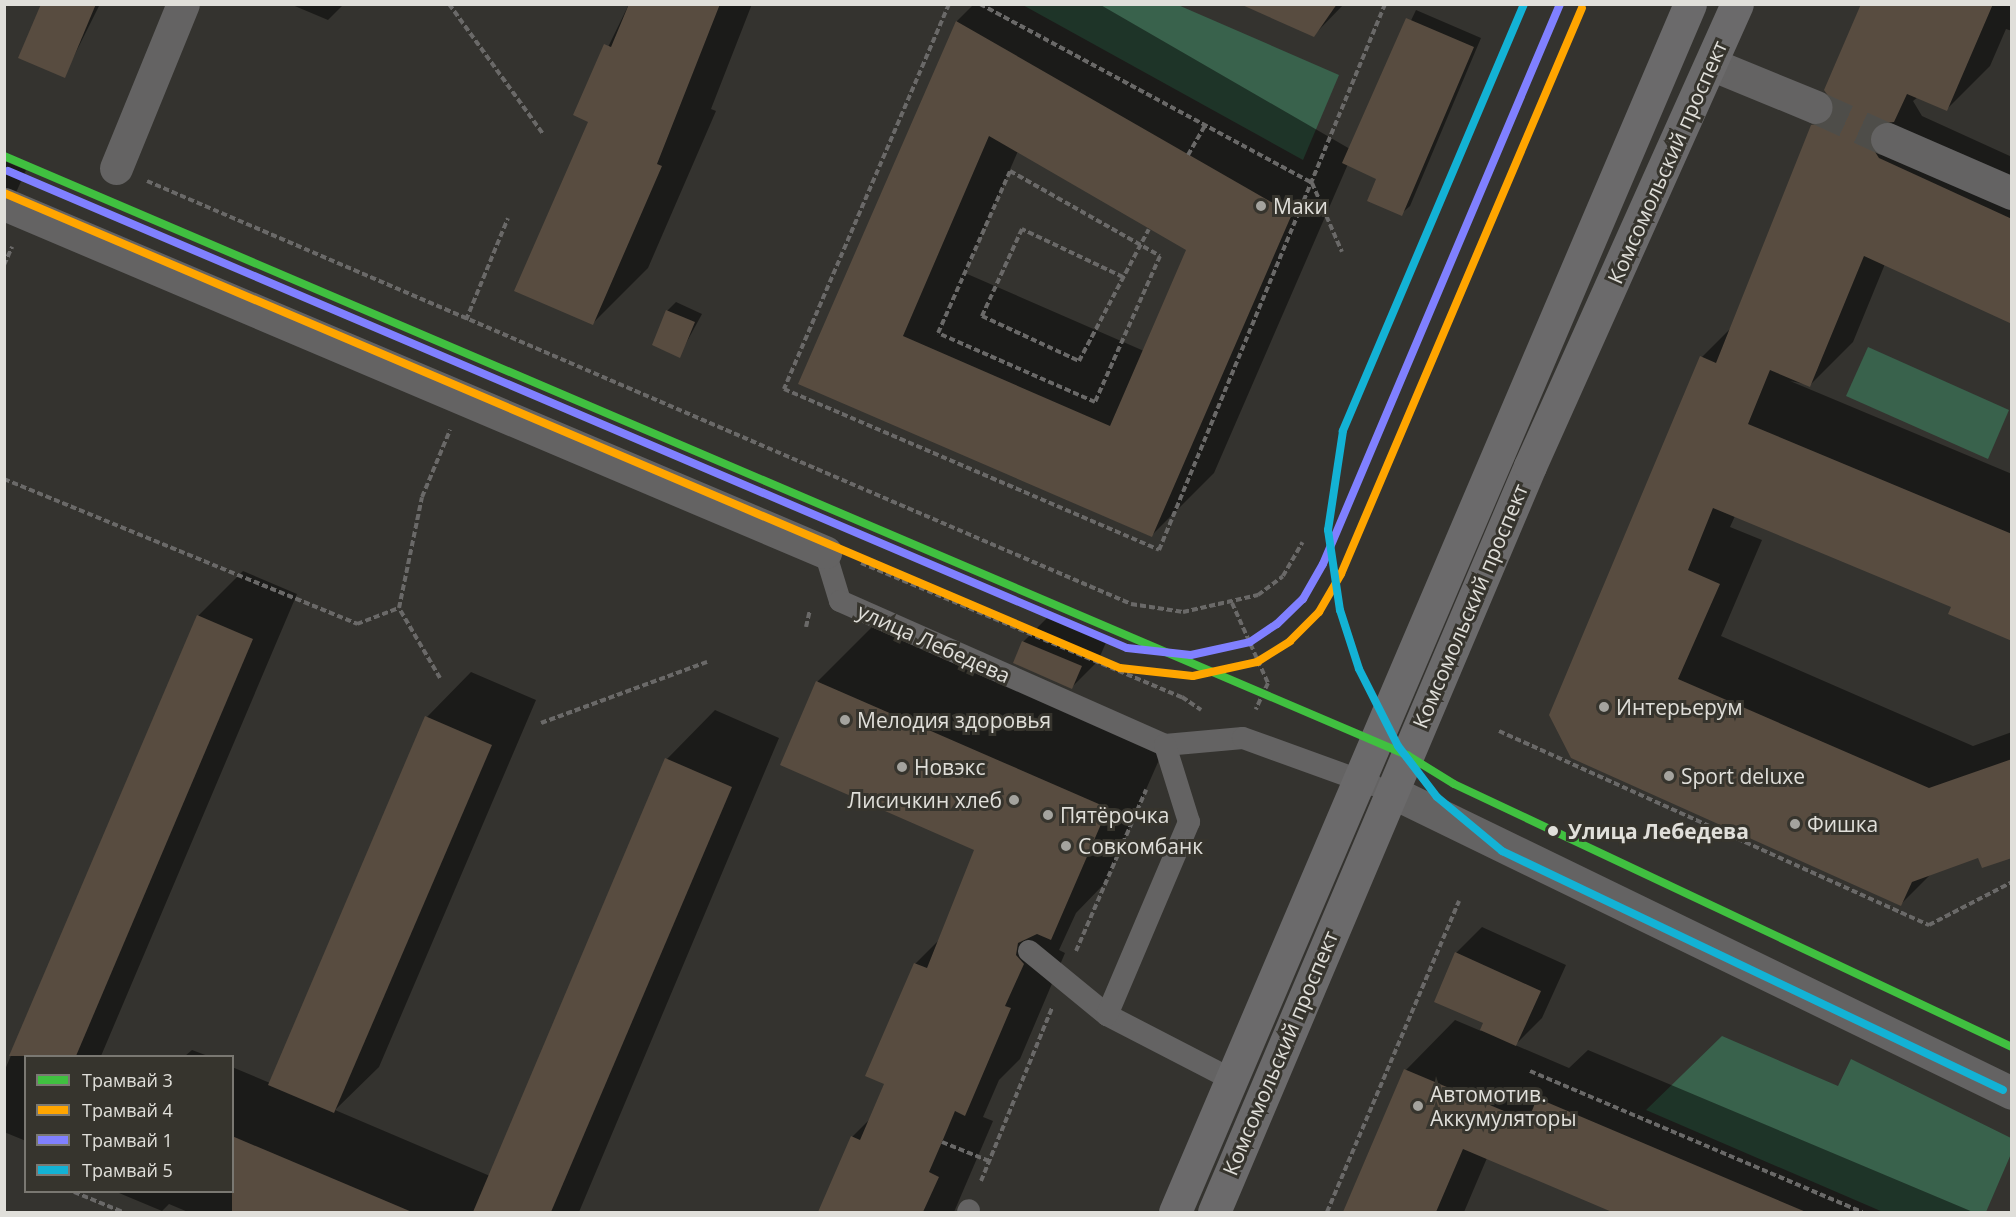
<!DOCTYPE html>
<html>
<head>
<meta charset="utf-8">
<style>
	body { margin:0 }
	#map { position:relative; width:2016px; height:1217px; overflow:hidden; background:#34332f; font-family:"Open Sans",sans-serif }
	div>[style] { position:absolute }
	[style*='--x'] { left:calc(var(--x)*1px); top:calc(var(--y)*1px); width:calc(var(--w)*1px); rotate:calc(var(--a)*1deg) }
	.green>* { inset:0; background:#39624c }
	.shadow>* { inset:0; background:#0007 }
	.building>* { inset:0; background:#584c40 }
	.minor-tunnel>* { height:33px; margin-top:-16.5px; transform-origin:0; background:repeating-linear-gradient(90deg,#4e4d49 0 33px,transparent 0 49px) }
	.path>* { height:4px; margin-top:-2px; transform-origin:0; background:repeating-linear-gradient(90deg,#6a6968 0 6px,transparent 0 9px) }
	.service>* { height:22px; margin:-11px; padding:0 11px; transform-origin:11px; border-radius:11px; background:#646363 }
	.minor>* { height:33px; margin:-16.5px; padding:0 16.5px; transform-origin:16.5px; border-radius:16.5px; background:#646363 }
	.primary>* { height:33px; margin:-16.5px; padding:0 16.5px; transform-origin:16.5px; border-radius:16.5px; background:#6b6a6b }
	.tram-1>* { height:8px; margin:-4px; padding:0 4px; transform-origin:4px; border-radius:4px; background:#40c040 }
	.tram-2>* { height:8px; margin:-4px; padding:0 4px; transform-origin:4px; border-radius:4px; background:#ffa500 }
	.tram-3>* { height:8px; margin:-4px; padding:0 4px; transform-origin:4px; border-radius:4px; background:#8080ff }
	.tram-4>* { height:8px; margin:-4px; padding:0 4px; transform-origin:4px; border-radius:4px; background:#13b2d5 }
	.dots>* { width:16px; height:16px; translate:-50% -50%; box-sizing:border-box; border:3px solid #36342d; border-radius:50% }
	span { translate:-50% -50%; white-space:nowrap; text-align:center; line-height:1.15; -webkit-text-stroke:6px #36342d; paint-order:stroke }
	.street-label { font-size:21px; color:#e0dfda }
	.poi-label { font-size:21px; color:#e0dfda }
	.left { translate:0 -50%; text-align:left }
	.right { translate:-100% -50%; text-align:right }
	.stop-label { font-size:21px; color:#e0dfda; font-weight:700 }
	.frame { position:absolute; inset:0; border:6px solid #e0dfda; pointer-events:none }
	.legend { position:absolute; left:24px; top:1055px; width:210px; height:138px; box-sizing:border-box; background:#36342d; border:2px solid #7a7872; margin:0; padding:8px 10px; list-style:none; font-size:18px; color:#e0dfda }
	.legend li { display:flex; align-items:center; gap:12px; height:30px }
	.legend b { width:30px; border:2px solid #7a7872 }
</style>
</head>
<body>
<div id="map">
	<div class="green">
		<i style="clip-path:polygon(1021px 4px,1178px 5px,1339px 75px,1303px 160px)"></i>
		<i style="clip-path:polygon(1868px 347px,2009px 410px,1988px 459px,1846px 396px)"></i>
		<i style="clip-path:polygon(1722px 1036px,1838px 1086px,1851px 1059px,2011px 1138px,2011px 1154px,1986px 1212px,1883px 1212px,1646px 1110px)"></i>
	</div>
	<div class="shadow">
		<i style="clip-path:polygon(42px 4px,100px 4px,64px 76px)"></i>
		<i style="clip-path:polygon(290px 4px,344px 4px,328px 20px)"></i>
		<i style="clip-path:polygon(629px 4px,752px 4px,711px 109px,716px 111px,648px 268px,593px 323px,590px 121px,575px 115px)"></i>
		<i style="clip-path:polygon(evenodd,974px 4px,1099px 4px,1350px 149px,1416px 10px,1481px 38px,1410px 206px,1401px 214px,1378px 178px,1348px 164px,1214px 473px,1151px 536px,800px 383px,957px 21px,974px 4px,1018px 151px,1188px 249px,1144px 351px,965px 273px,1018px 151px)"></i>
		<i style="clip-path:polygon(1244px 4px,1344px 4px,1314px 35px)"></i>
		<i style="clip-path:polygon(1863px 4px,2012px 4px,2012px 31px,2006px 29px,1990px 66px,1947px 109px,1918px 97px,1913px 101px,1922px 116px,2012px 157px,2012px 322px,1885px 264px,1853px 342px,1810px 385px,1790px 381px,2012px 474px,2012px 639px,1953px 606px,1735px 516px,1730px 527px,1762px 540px,1721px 636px,1973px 746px,2012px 732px,2012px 856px,1979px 856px,1932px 873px,1901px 904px,1572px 757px,1702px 357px,1733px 326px,1812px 126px,1835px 103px)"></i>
		<i style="clip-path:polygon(4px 161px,26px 170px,4px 220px)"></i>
		<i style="clip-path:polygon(676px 302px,702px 314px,679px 356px,667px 311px)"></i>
		<i style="clip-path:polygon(243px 571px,297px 594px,101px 1056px,26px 1056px,26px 1141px,4px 1132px,4px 1072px,198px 616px)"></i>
		<i style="clip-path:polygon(1049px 616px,1107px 640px,1098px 661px,1072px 687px,1023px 642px)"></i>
		<i style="clip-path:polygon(873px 626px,1162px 753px,1105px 883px,1076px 913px,1059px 950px,1065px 953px,1020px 1059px,999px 1080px,983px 1117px,993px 1121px,954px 1212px,820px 1212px,852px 1137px,871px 1118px,886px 1083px,915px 964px,941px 938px,976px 849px,782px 764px,818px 681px)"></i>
		<i style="clip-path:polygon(471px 672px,536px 700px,379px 1067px,335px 1110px,490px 1176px,667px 759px,715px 710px,779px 738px,579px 1212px,188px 1212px,169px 1204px,162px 1211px,119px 1193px,232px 1192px,232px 1067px,270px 1083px,427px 717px)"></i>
		<i style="clip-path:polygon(1482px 927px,1566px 965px,1542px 1018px,1515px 1045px,1569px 1068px,1588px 1050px,1973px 1212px,1617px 1212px,1487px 1158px,1464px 1212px,1345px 1212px,1406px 1070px,1455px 1020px,1481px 1031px,1485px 1022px,1456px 953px)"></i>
		<i style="clip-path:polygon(192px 1050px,208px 1056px,185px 1056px)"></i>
	</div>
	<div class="building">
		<i style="clip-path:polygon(41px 4px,96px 4px,65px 78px,18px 58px)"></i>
		<i style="clip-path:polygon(629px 4px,720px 4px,657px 164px,662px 166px,593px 325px,514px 291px,588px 122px,573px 115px,604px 44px,611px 47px)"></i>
		<i style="clip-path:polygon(1240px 4px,1337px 4px,1314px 37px)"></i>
		<i style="clip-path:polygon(1861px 4px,1993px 4px,1947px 111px,1907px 94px,1894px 122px,1876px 124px,1868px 141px,1879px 158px,2012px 219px,2012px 324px,1864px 256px,1810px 387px,1770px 370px,1748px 424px,2012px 534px,2012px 641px,1948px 614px,1951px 607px,1713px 508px,1688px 570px,1720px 584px,1678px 679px,1929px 788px,2012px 759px,2012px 858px,1982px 868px,1978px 858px,1912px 882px,1901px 906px,1571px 758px,1549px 715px,1700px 356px,1716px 363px,1811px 125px,1827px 122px,1833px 115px,1834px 104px,1824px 90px)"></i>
		<i style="clip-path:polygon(1406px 18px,1474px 47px,1402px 216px,1367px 201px,1376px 179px,1342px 163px)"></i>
		<i style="clip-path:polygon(evenodd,956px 21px,1292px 214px,1152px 537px,798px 384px,956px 21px,989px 136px,1186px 250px,1110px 426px,903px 336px,989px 136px)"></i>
		<i style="clip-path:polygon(666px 310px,695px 322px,680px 358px,652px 345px)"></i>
		<i style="clip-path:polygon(197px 615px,253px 639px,76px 1056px,9px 1056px)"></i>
		<i style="clip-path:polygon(1022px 641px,1082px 666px,1072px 689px,1013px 663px)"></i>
		<i style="clip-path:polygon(816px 681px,1108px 808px,1051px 940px,1037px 934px,1018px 943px,1016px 955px,1024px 964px,1005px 1006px,1011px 1008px,965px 1116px,955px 1111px,942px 1142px,929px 1172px,939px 1177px,923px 1212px,818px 1212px,851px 1136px,860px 1140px,884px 1084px,865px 1076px,914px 963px,927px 968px,974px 850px,780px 765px)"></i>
		<i style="clip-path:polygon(425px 716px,492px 745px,334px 1113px,268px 1085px)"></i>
		<i style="clip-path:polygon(665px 758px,732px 787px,551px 1212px,473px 1212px)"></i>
		<i style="clip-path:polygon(1455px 952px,1541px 991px,1516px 1046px,1480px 1030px,1483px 1023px,1434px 1002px)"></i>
		<i style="clip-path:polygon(1404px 1069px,1528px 1121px,1537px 1098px,1806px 1212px,1612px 1212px,1463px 1149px,1436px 1212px,1343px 1212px)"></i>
		<i style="clip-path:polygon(232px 1136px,412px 1212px,232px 1212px)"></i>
	</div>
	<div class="minor-tunnel">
		<i style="--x:1816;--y:107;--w:78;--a:24.3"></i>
	</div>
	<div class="path">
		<i style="--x:449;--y:4;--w:160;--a:54.1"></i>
		<i style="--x:949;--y:4;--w:419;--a:113.2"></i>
		<i style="--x:784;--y:389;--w:408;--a:23.2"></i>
		<i style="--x:1159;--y:550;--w:591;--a:-67.51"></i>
		<i style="--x:980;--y:4;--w:377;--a:28.3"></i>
		<i style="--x:1312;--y:183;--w:75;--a:66.5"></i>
		<i style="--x:1188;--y:155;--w:34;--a:-60"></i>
		<i style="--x:1010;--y:171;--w:172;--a:29.5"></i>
		<i style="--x:1160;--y:256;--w:160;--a:114"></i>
		<i style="--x:1095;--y:402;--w:171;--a:-156.3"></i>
		<i style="--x:938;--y:333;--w:177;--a:-66"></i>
		<i style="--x:147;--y:181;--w:1071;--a:23.26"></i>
		<i style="--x:1131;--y:604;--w:53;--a:8.7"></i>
		<i style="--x:1183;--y:612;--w:77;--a:-12.8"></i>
		<i style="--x:1258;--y:595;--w:31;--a:-37"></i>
		<i style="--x:1283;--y:576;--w:39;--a:-60"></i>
		<i style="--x:4;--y:265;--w:20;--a:-66"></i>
		<i style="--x:1123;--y:277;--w:112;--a:-154.6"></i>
		<i style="--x:1022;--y:229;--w:96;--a:114.7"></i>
		<i style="--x:982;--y:316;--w:107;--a:24.9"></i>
		<i style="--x:1079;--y:361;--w:149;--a:-62.1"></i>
		<i style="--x:466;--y:320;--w:110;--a:-67.6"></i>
		<i style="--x:4;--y:479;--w:382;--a:22.3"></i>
		<i style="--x:357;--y:624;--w:45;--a:-20.9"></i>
		<i style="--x:861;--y:563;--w:348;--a:22.7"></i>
		<i style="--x:1182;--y:697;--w:23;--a:34"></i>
		<i style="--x:1232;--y:603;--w:88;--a:65.8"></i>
		<i style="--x:1268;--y:683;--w:29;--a:115"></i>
		<i style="--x:806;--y:627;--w:17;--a:-77"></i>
		<i style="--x:440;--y:678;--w:81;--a:-120.4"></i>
		<i style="--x:399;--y:608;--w:113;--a:-78.3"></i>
		<i style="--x:422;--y:497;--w:73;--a:-67.3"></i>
		<i style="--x:541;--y:723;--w:177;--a:-20.2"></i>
		<i style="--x:1499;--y:731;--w:472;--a:24.3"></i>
		<i style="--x:1929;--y:925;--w:93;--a:-27.4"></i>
		<i style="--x:1076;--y:951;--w:176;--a:-66.5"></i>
		<i style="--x:1530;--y:1071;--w:361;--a:23"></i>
		<i style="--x:942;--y:1142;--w:51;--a:22"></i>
		<i style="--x:981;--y:1181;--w:187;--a:-67.7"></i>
		<i style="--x:74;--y:1192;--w:53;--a:22.2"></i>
		<i style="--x:1327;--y:1212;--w:338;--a:-67"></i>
	</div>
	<div class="service">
		<i style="--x:825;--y:552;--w:51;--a:73"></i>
		<i style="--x:840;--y:601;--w:355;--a:23.9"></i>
		<i style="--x:1165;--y:745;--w:78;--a:-5.1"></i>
		<i style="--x:1243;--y:738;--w:138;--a:19.9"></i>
		<i style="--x:1029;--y:951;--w:101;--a:39.4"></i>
		<i style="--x:1107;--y:1015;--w:140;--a:27.3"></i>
		<i style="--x:1107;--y:1015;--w:210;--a:-67"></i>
		<i style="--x:1189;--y:822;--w:81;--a:-107.3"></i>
		<i style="--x:968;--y:1212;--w:2;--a:-63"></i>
	</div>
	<div class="minor">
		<i style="--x:1711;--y:64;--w:113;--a:22.3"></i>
		<i style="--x:1887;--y:139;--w:136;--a:23.4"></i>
		<i style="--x:116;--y:168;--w:177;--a:-67.8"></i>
		<i style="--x:4;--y:204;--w:892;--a:22.97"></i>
		<i style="--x:1392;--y:792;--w:689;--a:25.9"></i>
	</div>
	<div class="primary">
		<i style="--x:1175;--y:1212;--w:1313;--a:-66.91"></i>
		<i style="--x:1214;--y:1212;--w:810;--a:-67.04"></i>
		<i style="--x:1530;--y:466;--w:506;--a:-65.87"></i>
	</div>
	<div class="tram-1">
		<i style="--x:4;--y:156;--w:1526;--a:23.12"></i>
		<i style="--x:1407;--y:755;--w:55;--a:31.7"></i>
		<i style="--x:1454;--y:784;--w:617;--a:25.24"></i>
	</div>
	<div class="tram-2">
		<i style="--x:4;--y:193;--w:1213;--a:23.06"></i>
		<i style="--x:1120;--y:668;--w:73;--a:6.3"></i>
		<i style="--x:1193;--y:676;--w:66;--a:-12.3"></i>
		<i style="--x:1257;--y:662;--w:39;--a:-32"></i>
		<i style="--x:1290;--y:641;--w:41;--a:-45"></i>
		<i style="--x:1319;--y:612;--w:44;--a:-59.9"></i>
		<i style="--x:1341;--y:574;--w:615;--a:-66.94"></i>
	</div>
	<div class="tram-3">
		<i style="--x:8;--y:171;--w:1216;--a:23.09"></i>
		<i style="--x:1127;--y:648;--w:64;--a:6.2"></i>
		<i style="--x:1191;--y:655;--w:60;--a:-12.4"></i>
		<i style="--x:1250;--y:642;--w:32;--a:-34"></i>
		<i style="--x:1277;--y:624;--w:36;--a:-44"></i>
		<i style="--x:1303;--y:599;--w:40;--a:-60.3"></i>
		<i style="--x:1323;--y:564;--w:608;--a:-67.06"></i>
	</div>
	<div class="tram-4">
		<i style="--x:1524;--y:4;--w:464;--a:113"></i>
		<i style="--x:1343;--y:431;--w:100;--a:98.6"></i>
		<i style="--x:1328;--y:530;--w:81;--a:81.5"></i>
		<i style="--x:1340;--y:610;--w:62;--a:72.1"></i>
		<i style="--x:1359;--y:669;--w:86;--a:63.1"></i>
		<i style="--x:1398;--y:746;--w:64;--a:52.6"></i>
		<i style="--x:1437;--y:797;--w:85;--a:39.7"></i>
		<i style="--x:1502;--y:851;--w:555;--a:25.5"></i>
	</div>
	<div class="dots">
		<i style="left:1261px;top:206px;background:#a4a39e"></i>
		<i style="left:1604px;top:707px;background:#a4a39e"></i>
		<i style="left:845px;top:720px;background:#a4a39e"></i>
		<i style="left:902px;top:767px;background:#a4a39e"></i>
		<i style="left:1669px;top:776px;background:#a4a39e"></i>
		<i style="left:1014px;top:800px;background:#a4a39e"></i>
		<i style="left:1048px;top:815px;background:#a4a39e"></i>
		<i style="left:1795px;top:824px;background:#a4a39e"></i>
		<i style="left:1553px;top:831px;background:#e0dfda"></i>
		<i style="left:1066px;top:846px;background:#a4a39e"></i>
		<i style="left:1418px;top:1106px;background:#a4a39e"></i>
	</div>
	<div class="street-label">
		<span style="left:1667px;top:162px;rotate:-66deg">Комсомольский проспект</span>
		<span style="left:1470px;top:606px;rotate:-67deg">Комсомольский проспект</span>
		<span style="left:934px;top:643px;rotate:24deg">улица Лебедева</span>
		<span style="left:1280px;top:1053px;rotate:-67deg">Комсомольский проспект</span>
	</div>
	<div class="poi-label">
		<span class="left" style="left:1273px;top:206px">Маки</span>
		<span class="left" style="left:1616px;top:707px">Интерьерум</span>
		<span class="left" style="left:857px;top:720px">Мелодия здоровья</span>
		<span class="left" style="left:914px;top:767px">Новэкс</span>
		<span class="left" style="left:1681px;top:776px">Sport deluxe</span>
		<span class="right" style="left:1002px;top:800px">Лисичкин хлеб</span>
		<span class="left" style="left:1060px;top:815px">Пятёрочка</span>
		<span class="left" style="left:1807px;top:824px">Фишка</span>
		<span class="left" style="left:1078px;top:846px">Совкомбанк</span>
		<span class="left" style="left:1430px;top:1106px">Автомотив.<br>Аккумуляторы</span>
	</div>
	<div class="stop-label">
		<span class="left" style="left:1568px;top:831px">Улица Лебедева</span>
	</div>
	<div class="frame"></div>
	<ul class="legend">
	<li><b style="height:8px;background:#40c040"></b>Трамвай 3</li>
	<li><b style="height:8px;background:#ffa500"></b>Трамвай 4</li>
	<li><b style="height:8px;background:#8080ff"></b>Трамвай 1</li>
	<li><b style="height:8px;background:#13b2d5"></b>Трамвай 5</li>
	</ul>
</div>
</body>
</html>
